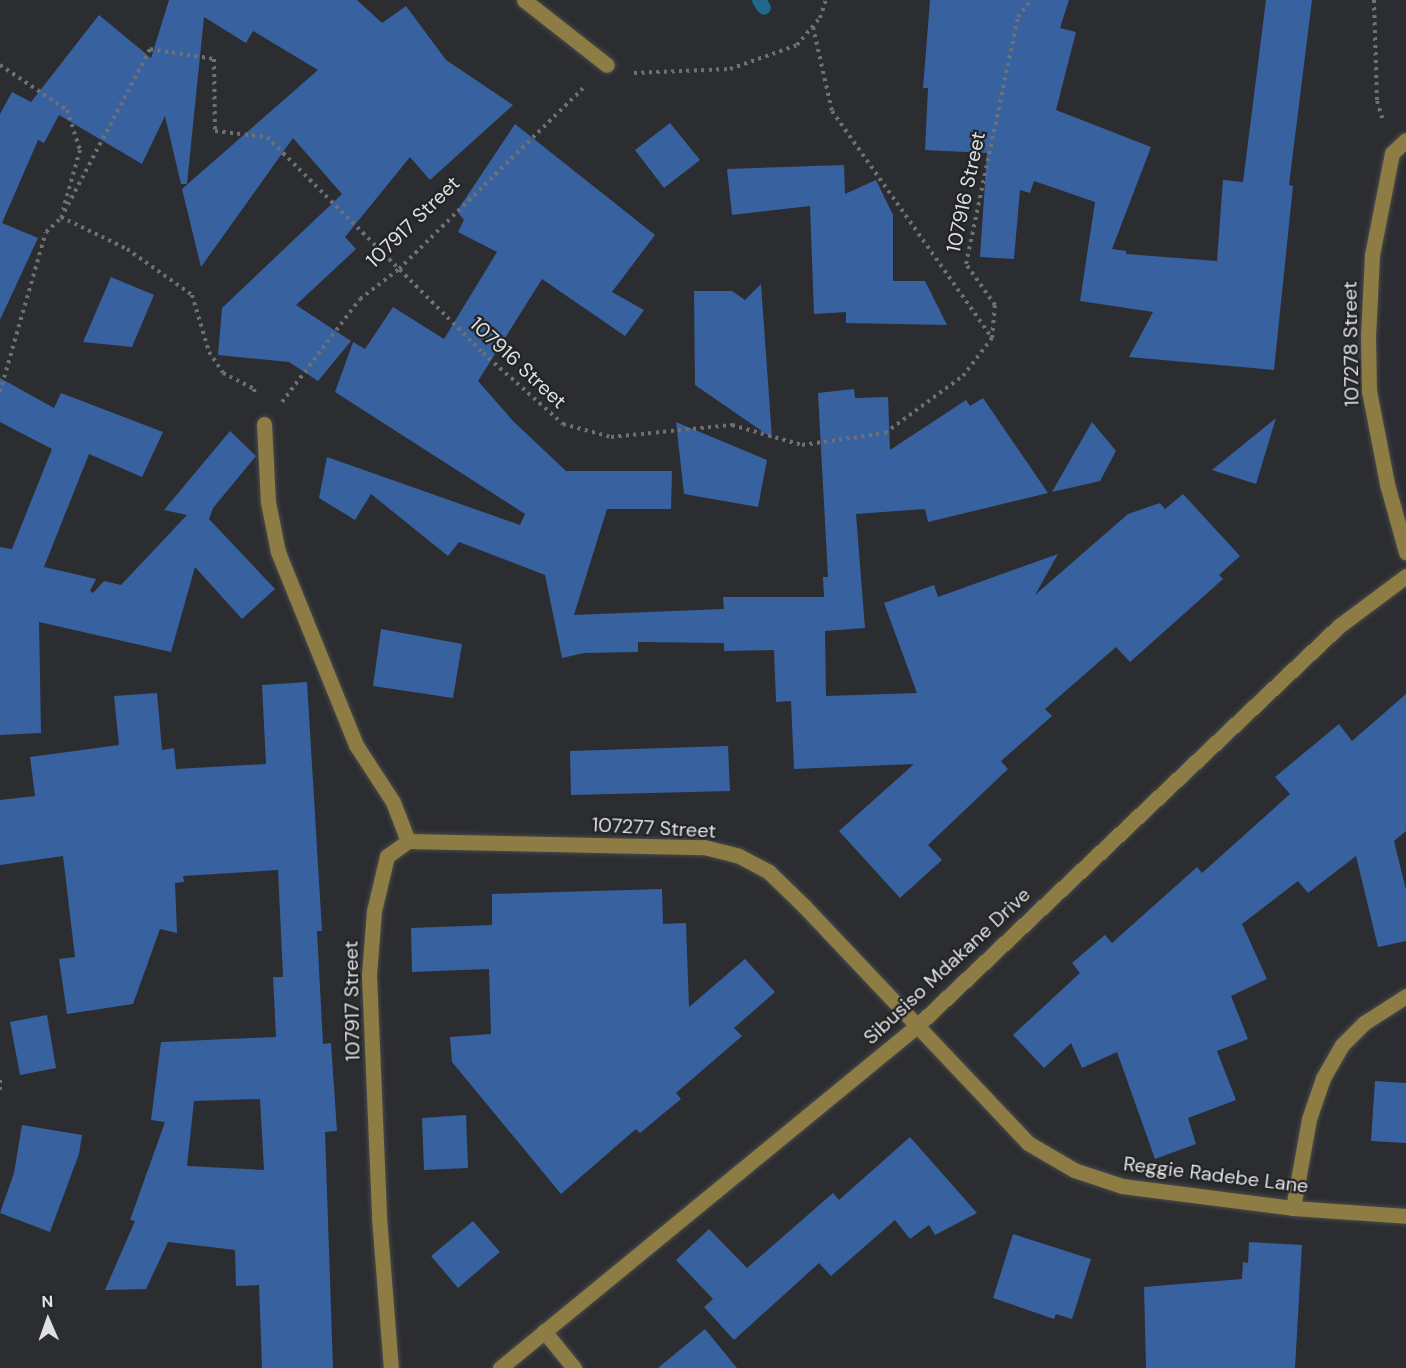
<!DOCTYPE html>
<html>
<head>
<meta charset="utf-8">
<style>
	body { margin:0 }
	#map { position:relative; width:1406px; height:1368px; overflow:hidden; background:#2c2d30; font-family:"DM Sans",sans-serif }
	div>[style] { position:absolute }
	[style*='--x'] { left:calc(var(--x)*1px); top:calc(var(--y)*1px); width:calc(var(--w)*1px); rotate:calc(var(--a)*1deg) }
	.stream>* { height:14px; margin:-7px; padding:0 7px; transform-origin:7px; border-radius:7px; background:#1f6a8c }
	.building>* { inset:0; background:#38619f }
	.path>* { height:4px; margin-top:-2px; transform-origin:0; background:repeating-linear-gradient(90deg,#6f7072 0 3px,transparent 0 7.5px) }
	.roads { filter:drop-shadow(0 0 2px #494a4c) drop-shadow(0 0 2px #494a4c) }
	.minor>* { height:15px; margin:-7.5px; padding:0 7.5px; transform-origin:7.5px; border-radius:7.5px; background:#8e7c45 }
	span { translate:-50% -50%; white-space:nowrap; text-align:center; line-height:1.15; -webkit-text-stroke:4.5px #222426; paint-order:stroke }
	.street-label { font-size:20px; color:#dfe0e1 }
	.north { position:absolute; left:18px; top:1290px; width:60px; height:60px; -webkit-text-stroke:4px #222426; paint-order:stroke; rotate:358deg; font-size:16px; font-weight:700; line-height:24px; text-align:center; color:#dfe0e1 }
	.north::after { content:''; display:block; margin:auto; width:21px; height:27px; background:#dfe0e1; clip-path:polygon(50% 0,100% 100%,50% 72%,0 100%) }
</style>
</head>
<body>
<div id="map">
	<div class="stream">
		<i style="--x:759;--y:0;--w:9;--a:58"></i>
	</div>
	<div class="building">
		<i style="clip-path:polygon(169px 0,357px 0,382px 23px,406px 6px,446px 60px,513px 105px,430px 180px,410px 157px,345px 237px,356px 249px,296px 305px,351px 341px,318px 381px,289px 362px,218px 355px,222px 308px,342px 194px,293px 138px,201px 267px,182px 189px,318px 70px,253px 31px,246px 43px,204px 17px,187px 184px,181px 184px,165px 116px,142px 164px,59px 115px,44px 143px,38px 140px,2px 223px,38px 238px,0 320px,0 114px,12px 92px,31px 102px,99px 15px,151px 58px)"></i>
		<i style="clip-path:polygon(930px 0,1069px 0,1060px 28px,1076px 32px,1056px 110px,1151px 147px,1112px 249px,1126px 251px,1126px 254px,1217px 261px,1223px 180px,1243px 182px,1266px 0,1312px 0,1289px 185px,1293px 186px,1274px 370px,1129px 357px,1153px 312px,1080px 301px,1095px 202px,1034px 181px,1030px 193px,1020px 190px,1014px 259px,980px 257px,987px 153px,925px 150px,928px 88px,923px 88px)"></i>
		<i style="clip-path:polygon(670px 123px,700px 160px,664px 188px,635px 150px)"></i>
		<i style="clip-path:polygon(515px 124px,655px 235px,612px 292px,644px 310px,625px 336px,542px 279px,478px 381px,513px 421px,566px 471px,672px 471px,671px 509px,607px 509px,574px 615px,724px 609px,723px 597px,824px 597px,823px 577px,828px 577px,818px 393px,854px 389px,855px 398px,888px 397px,890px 450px,966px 400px,970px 406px,983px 398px,1048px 493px,928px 522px,925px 509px,856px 514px,865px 628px,825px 631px,826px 696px,917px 693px,884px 603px,934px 585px,938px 597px,1058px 554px,1035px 595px,1128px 514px,1160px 503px,1165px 509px,1183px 494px,1240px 556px,1219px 575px,1223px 579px,1130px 662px,1116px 647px,1045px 709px,1052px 716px,1001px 761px,1008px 769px,928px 845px,942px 860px,900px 898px,839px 831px,914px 764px,794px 769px,791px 701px,776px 702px,774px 650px,724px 651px,724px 643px,638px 642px,638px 652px,584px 653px,562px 658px,545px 575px,459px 542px,448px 556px,371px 494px,355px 520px,319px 498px,327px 457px,520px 525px,525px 514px,335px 392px,353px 342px,365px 349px,393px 307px,444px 339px,497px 252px,458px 232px,464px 220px,457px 211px)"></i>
		<i style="clip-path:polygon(844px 165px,845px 194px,876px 180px,893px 215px,893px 281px,925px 281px,947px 325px,846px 323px,846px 312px,814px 314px,810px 206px,732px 215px,727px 169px)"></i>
		<i style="clip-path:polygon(111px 277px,154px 295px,132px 347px,83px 342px)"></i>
		<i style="clip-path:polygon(761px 284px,772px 438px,695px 385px,694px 291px,732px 291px,745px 300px)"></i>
		<i style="clip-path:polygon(0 378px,54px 408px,61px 393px,163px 432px,142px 477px,89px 454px,44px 567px,96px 579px,90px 591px,93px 593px,104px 581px,121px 585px,187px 515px,164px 510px,230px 431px,256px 456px,213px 508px,209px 519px,275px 589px,242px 619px,195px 567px,171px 652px,39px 622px,41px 733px,0 735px,0 547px,12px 549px,52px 449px,0 422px)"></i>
		<i style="clip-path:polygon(1276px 418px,1256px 484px,1212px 470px)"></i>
		<i style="clip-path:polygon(676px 422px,767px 460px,758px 507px,684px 494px)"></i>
		<i style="clip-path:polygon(1092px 422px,1116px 451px,1100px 481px,1052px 492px)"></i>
		<i style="clip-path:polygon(381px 629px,462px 644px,453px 698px,373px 686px)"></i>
		<i style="clip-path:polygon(evenodd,307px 682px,322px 931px,317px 931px,323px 1044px,331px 1043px,337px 1131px,325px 1132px,333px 1368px,262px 1368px,259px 1285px,236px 1286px,235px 1250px,168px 1242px,146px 1289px,105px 1290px,135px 1221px,130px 1220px,165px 1122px,151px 1120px,161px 1042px,276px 1037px,273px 977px,283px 977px,278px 870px,183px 876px,184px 882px,175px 883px,177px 933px,160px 929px,133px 1004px,67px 1014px,59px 959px,75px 957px,63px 856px,0 865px,0 800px,35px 796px,30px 757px,119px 745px,114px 696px,157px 693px,162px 750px,174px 748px,176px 769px,266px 764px,262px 685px,307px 682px,260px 1099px,264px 1170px,187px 1166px,194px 1101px,260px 1099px)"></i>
		<i style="clip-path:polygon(1406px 694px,1406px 831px,1394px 841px,1406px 890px,1406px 941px,1378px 947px,1356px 856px,1308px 893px,1298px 881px,1242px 924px,1267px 979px,1231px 996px,1248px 1039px,1217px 1051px,1236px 1100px,1188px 1118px,1196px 1144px,1155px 1159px,1117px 1052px,1082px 1068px,1071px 1043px,1044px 1068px,1013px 1035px,1080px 973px,1072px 963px,1105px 935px,1112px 943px,1197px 867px,1202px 873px,1290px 794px,1275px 777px,1339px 724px,1352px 741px)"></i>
		<i style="clip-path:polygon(728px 746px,730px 791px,571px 795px,570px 751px)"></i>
		<i style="clip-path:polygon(662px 889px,663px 924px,686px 923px,689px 1007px,745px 959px,775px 992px,734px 1028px,742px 1036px,676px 1093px,681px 1099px,640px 1133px,636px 1129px,561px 1194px,452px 1062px,450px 1037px,491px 1034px,489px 969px,412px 972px,411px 928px,492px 925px,492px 894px)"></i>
		<i style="clip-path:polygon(47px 1015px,56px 1068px,20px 1075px,10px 1022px)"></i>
		<i style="clip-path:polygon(1375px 1081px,1406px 1083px,1406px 1143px,1371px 1141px)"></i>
		<i style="clip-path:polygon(466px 1115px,468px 1168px,424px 1170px,422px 1118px)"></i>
		<i style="clip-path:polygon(22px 1125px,82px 1135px,79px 1154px,50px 1232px,0 1213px,14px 1173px)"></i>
		<i style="clip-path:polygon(910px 1137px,977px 1213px,935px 1235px,929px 1225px,910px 1239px,895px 1220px,831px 1276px,819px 1263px,734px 1340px,704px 1307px,713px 1299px,676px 1260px,709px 1229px,747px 1268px,833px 1193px,839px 1200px)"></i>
		<i style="clip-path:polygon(473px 1221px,500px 1252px,458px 1288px,431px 1256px)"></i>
		<i style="clip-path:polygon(1013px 1234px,1091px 1259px,1072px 1319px,1056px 1314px,1054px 1319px,993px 1298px)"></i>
		<i style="clip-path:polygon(1249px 1242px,1302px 1245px,1295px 1368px,1146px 1368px,1144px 1287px,1242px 1279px,1243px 1262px,1248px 1263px)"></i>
		<i style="clip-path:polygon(705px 1329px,737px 1368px,658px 1368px)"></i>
	</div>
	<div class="path">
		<i style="--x:1374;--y:0;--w:101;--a:88.3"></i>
		<i style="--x:1377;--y:101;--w:21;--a:73"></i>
		<i style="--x:813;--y:27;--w:86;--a:77.3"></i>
		<i style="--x:832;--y:111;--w:278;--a:54.8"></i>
		<i style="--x:0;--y:65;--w:81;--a:33.9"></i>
		<i style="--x:67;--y:110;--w:42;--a:72"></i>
		<i style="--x:80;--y:150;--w:62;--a:105.8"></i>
		<i style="--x:634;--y:73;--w:96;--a:-2.4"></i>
		<i style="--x:730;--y:69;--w:71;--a:-19.7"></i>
		<i style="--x:797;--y:45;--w:35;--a:-50"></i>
		<i style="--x:820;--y:18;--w:19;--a:-72"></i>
		<i style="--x:61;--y:217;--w:73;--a:25.9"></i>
		<i style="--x:127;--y:249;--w:80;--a:35.3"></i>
		<i style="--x:192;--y:295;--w:59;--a:73.4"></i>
		<i style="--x:209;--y:352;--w:25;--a:56"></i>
		<i style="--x:223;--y:373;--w:35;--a:27"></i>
		<i style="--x:254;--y:389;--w:7;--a:74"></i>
		<i style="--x:0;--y:392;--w:166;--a:-74"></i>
		<i style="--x:46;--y:232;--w:21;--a:-43"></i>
		<i style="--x:61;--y:218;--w:191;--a:-62.2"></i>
		<i style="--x:150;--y:49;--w:65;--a:8.9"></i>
		<i style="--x:214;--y:59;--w:72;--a:89.2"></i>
		<i style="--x:215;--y:131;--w:52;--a:6.6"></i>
		<i style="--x:267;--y:137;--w:305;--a:45"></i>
		<i style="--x:483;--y:353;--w:107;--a:41.6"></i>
		<i style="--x:563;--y:424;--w:50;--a:15.2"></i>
		<i style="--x:611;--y:437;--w:122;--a:-5.7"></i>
		<i style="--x:732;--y:425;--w:73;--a:15.9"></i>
		<i style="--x:802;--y:445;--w:84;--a:-8.2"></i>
		<i style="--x:885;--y:433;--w:97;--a:-36.2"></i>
		<i style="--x:963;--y:376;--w:48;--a:-52.7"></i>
		<i style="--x:992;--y:338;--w:33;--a:-85"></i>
		<i style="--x:995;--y:305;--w:50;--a:-125.3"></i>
		<i style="--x:966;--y:264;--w:252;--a:-78.1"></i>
		<i style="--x:1018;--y:17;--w:21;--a:-53"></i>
		<i style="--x:282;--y:402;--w:129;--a:-52.9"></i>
		<i style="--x:360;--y:299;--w:49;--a:-37.6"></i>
		<i style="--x:399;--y:269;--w:261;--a:-44.5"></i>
		<i style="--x:0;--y:1080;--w:15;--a:90"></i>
	</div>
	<div class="roads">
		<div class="minor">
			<i style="--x:524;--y:0;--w:105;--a:38.1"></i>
			<i style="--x:1406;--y:140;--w:19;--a:137"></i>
			<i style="--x:1392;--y:153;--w:104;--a:101.1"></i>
			<i style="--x:1372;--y:255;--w:81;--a:92.8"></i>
			<i style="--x:1368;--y:336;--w:55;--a:89"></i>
			<i style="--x:1369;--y:391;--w:95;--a:79"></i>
			<i style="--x:1387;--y:484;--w:71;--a:74.4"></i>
			<i style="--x:264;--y:424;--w:78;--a:87.1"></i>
			<i style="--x:268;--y:502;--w:51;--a:78.7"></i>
			<i style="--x:278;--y:552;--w:208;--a:68"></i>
			<i style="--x:356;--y:745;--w:68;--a:57"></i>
			<i style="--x:393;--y:802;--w:42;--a:69"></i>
			<i style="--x:408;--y:841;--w:26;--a:144"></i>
			<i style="--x:387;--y:856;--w:57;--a:103.3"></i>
			<i style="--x:374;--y:911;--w:64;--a:94.5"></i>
			<i style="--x:369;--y:975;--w:242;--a:87.6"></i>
			<i style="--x:379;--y:1217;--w:151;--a:85.5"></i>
			<i style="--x:408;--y:841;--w:296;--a:1.2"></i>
			<i style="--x:704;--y:847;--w:36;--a:14"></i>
			<i style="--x:739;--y:856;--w:34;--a:28"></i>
			<i style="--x:769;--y:872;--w:49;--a:44.2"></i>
			<i style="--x:804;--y:906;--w:326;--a:46.6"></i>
			<i style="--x:1028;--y:1143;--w:53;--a:30.4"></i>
			<i style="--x:1074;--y:1170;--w:51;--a:18.4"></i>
			<i style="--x:1122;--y:1186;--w:172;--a:7.3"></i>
			<i style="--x:1293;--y:1208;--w:113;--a:4"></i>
			<i style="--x:1293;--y:1208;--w:90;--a:-79.8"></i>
			<i style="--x:1309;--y:1119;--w:43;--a:-71.1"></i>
			<i style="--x:1323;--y:1078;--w:38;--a:-60"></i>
			<i style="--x:1342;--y:1045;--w:31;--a:-45"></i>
			<i style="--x:1364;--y:1023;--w:50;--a:-32.7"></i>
			<i style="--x:544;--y:1331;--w:48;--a:51"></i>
			<i style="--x:500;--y:1368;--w:539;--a:-39.36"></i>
			<i style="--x:917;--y:1026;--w:581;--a:-43.47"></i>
			<i style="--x:1339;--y:626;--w:84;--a:-36.7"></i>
		</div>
	</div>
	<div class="street-label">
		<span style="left:966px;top:192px;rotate:-78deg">107916 Street</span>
		<span style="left:413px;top:222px;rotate:-44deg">107917 Street</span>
		<span style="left:1351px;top:344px;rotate:-91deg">107278 Street</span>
		<span style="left:518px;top:363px;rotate:43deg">107916 Street</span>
		<span style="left:654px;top:828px;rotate:3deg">107277 Street</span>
		<span style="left:947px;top:966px;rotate:-43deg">Sibusiso Mdakane Drive</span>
		<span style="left:352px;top:1001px;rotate:-91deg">107917 Street</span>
		<span style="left:1216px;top:1175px;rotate:7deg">Reggie Radebe Lane</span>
	</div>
	<div class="north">N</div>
</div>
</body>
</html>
